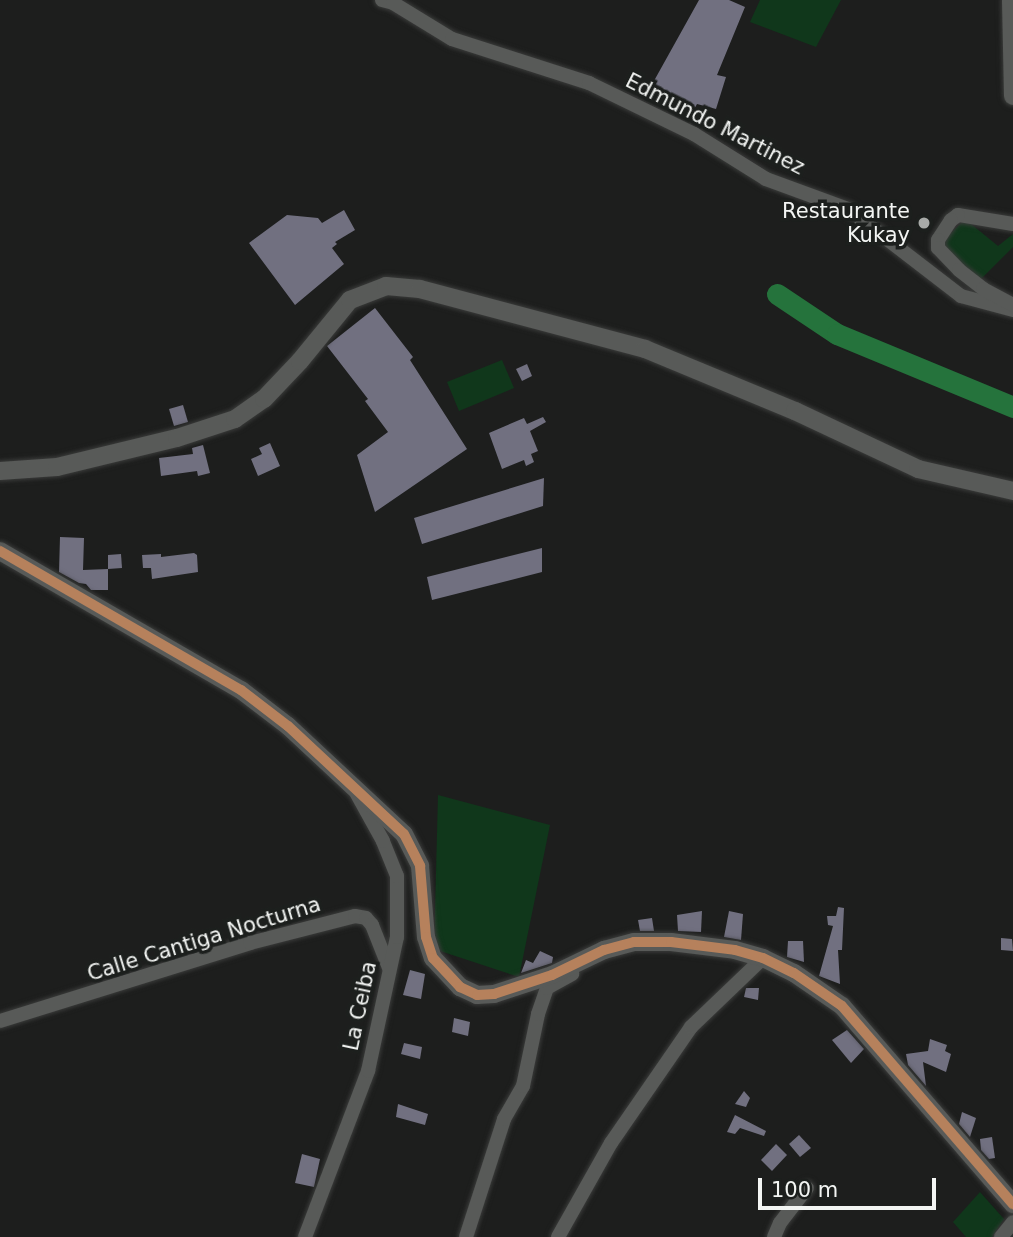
<!DOCTYPE html>
<html>
<head>
<meta charset="utf-8">
<style>
	body { margin:0 }
	#map { position:relative; width:1013px; height:1237px; overflow:hidden; background:#1d1e1d; font-family:"DejaVu Sans",sans-serif }
	div>[style] { position:absolute }
	[style*='--x'] { left:calc(var(--x)*1px); top:calc(var(--y)*1px); width:calc(var(--w)*1px); rotate:calc(var(--a)*1deg) }
	.green>* { inset:0; background:#10371b }
	.river>* { height:21px; margin:-10.5px; padding:0 10.5px; transform-origin:10.5px; border-radius:10.5px; background:#25733c }
	.building>* { inset:0; background:#717080 }
	.roads { filter:drop-shadow(0 0 2px #3a3b3a) drop-shadow(0 0 2px #3a3b3a) }
	.minor>* { height:14px; margin:-7px; padding:0 7px; transform-origin:7px; border-radius:7px; background:#585a58 }
	.tertiary>* { height:18px; margin:-9px; padding:0 9px; transform-origin:9px; border-radius:9px; background:#585a58 }
	.bus-1>* { height:10px; margin:-5px; padding:0 5px; transform-origin:5px; border-radius:5px; background:#b6815c }
	.dots>* { width:19px; height:19px; translate:-50% -50%; box-sizing:border-box; border:4px solid #1c1f1d; border-radius:50% }
	span { translate:-50% -50%; white-space:nowrap; text-align:center; line-height:1.15; -webkit-text-stroke:7px #1c1f1d; paint-order:stroke }
	.street-label { font-size:21px; color:#f3f5f3 }
	.poi-label { font-size:21px; color:#f3f5f3 }
	.right { translate:-100% -50%; text-align:right }
	.scale { position:absolute; left:758px; top:1178px; width:178px; height:32px; box-sizing:border-box; border:4px solid #f3f5f3; border-top:0; padding-left:9px; font-size:21px; line-height:24px; white-space:nowrap; color:#f3f5f3; -webkit-text-stroke:5px #1c1f1d; paint-order:stroke }
</style>
</head>
<body>
<div id="map">
	<div class="green">
		<i style="clip-path:polygon(760px 0,841px 0,816px 47px,750px 22px)"></i>
		<i style="clip-path:polygon(965px 219px,998px 246px,1013px 234px,1013px 247px,979px 281px,939px 245px)"></i>
		<i style="clip-path:polygon(502px 360px,514px 388px,459px 411px,447px 382px)"></i>
		<i style="clip-path:polygon(438px 795px,550px 825px,519px 977px,434px 949px)"></i>
		<i style="clip-path:polygon(980px 1192px,1004px 1219px,992px 1237px,966px 1237px,953px 1222px)"></i>
	</div>
	<div class="river">
		<i style="--x:777;--y:294;--w:72;--a:33.7"></i>
		<i style="--x:837;--y:334;--w:191;--a:22.5"></i>
	</div>
	<div class="building">
		<i style="clip-path:polygon(699px 0,729px 0,745px 7px,717px 75px,726px 77px,716px 109px,697px 104px,690px 117px,645px 97px)"></i>
		<i style="clip-path:polygon(344px 210px,355px 230px,335px 242px,337px 244px,332px 248px,344px 264px,295px 305px,249px 243px,287px 215px,318px 218px,322px 223px)"></i>
		<i style="clip-path:polygon(375px 308px,413px 357px,410px 360px,467px 449px,375px 512px,357px 455px,388px 432px,365px 401px,368px 399px,327px 346px)"></i>
		<i style="clip-path:polygon(527px 364px,532px 376px,522px 381px,516px 369px)"></i>
		<i style="clip-path:polygon(183px 405px,188px 422px,174px 426px,169px 409px)"></i>
		<i style="clip-path:polygon(543px 417px,546px 422px,530px 431px,538px 451px,531px 454px,534px 462px,526px 466px,524px 460px,502px 469px,489px 433px,524px 418px,527px 424px)"></i>
		<i style="clip-path:polygon(270px 443px,280px 466px,258px 476px,251px 459px,262px 454px,259px 448px)"></i>
		<i style="clip-path:polygon(203px 445px,210px 473px,198px 476px,197px 471px,161px 476px,159px 458px,193px 454px,192px 448px)"></i>
		<i style="clip-path:polygon(544px 478px,543px 506px,422px 544px,414px 518px)"></i>
		<i style="clip-path:polygon(60px 537px,84px 538px,83px 570px,108px 569px,108px 590px,91px 590px,86px 584px,79px 583px,59px 572px)"></i>
		<i style="clip-path:polygon(542px 548px,542px 572px,432px 600px,427px 577px)"></i>
		<i style="clip-path:polygon(194px 553px,197px 555px,198px 572px,152px 579px,151px 568px,143px 568px,142px 555px,161px 554px,161px 557px)"></i>
		<i style="clip-path:polygon(121px 554px,122px 568px,108px 569px,108px 555px)"></i>
		<i style="clip-path:polygon(838px 907px,844px 908px,842px 950px,838px 950px,840px 984px,819px 976px,833px 926px,828px 925px,827px 916px,836px 916px)"></i>
		<i style="clip-path:polygon(702px 911px,701px 932px,678px 931px,677px 915px)"></i>
		<i style="clip-path:polygon(729px 911px,743px 914px,741px 940px,724px 937px)"></i>
		<i style="clip-path:polygon(652px 918px,654px 931px,640px 931px,638px 920px)"></i>
		<i style="clip-path:polygon(1001px 938px,1012px 939px,1013px 951px,1001px 950px)"></i>
		<i style="clip-path:polygon(788px 941px,803px 941px,804px 962px,787px 957px)"></i>
		<i style="clip-path:polygon(540px 951px,553px 957px,552px 963px,521px 973px,526px 960px,533px 963px)"></i>
		<i style="clip-path:polygon(410px 970px,425px 974px,421px 999px,403px 995px)"></i>
		<i style="clip-path:polygon(746px 988px,759px 988px,758px 1000px,744px 997px)"></i>
		<i style="clip-path:polygon(454px 1018px,470px 1022px,468px 1036px,452px 1032px)"></i>
		<i style="clip-path:polygon(847px 1030px,864px 1049px,851px 1063px,832px 1040px)"></i>
		<i style="clip-path:polygon(930px 1039px,947px 1045px,945px 1051px,951px 1054px,946px 1072px,923px 1062px,926px 1086px,908px 1065px,906px 1054px,928px 1051px)"></i>
		<i style="clip-path:polygon(404px 1043px,422px 1047px,420px 1059px,401px 1054px)"></i>
		<i style="clip-path:polygon(744px 1091px,750px 1098px,746px 1107px,735px 1104px)"></i>
		<i style="clip-path:polygon(398px 1104px,428px 1114px,425px 1125px,396px 1117px)"></i>
		<i style="clip-path:polygon(962px 1112px,976px 1118px,970px 1137px,959px 1124px)"></i>
		<i style="clip-path:polygon(735px 1115px,766px 1131px,764px 1136px,740px 1128px,735px 1134px,727px 1132px)"></i>
		<i style="clip-path:polygon(799px 1135px,811px 1148px,800px 1157px,789px 1144px)"></i>
		<i style="clip-path:polygon(992px 1137px,995px 1158px,989px 1159px,981px 1150px,980px 1139px)"></i>
		<i style="clip-path:polygon(776px 1144px,787px 1155px,772px 1171px,761px 1160px)"></i>
		<i style="clip-path:polygon(302px 1154px,320px 1159px,314px 1187px,295px 1183px)"></i>
	</div>
	<div class="roads">
		<div class="minor">
			<i style="--x:382;--y:0;--w:11;--a:15"></i>
			<i style="--x:393;--y:3;--w:69;--a:31.4"></i>
			<i style="--x:452;--y:39;--w:144;--a:17.8"></i>
			<i style="--x:589;--y:83;--w:117;--a:25.9"></i>
			<i style="--x:694;--y:134;--w:85;--a:32"></i>
			<i style="--x:766;--y:179;--w:87;--a:20.1"></i>
			<i style="--x:848;--y:209;--w:143;--a:37.6"></i>
			<i style="--x:961;--y:296;--w:54;--a:15.1"></i>
			<i style="--x:1013;--y:224;--w:56;--a:-170.7"></i>
			<i style="--x:958;--y:215;--w:9;--a:144"></i>
			<i style="--x:951;--y:220;--w:24;--a:123"></i>
			<i style="--x:938;--y:240;--w:8;--a:90"></i>
			<i style="--x:938;--y:248;--w:30;--a:46"></i>
			<i style="--x:959;--y:270;--w:31;--a:38"></i>
			<i style="--x:983;--y:289;--w:34;--a:28"></i>
			<i style="--x:0;--y:1021;--w:262;--a:-17.3"></i>
			<i style="--x:250;--y:943;--w:108;--a:-14.4"></i>
			<i style="--x:355;--y:916;--w:11;--a:10"></i>
			<i style="--x:366;--y:918;--w:9;--a:49"></i>
			<i style="--x:372;--y:925;--w:46;--a:68.4"></i>
			<i style="--x:305;--y:1237;--w:178;--a:-69.2"></i>
			<i style="--x:368;--y:1071;--w:137;--a:-77.8"></i>
			<i style="--x:397;--y:937;--w:61;--a:-90"></i>
			<i style="--x:397;--y:876;--w:38;--a:-112"></i>
			<i style="--x:383;--y:841;--w:54;--a:-119"></i>
			<i style="--x:466;--y:1237;--w:124;--a:-72.1"></i>
			<i style="--x:504;--y:1119;--w:38;--a:-60"></i>
			<i style="--x:523;--y:1086;--w:74;--a:-78.2"></i>
			<i style="--x:538;--y:1014;--w:28;--a:-71"></i>
			<i style="--x:547;--y:988;--w:29;--a:-29"></i>
			<i style="--x:558;--y:1237;--w:108;--a:-60.6"></i>
			<i style="--x:611;--y:1143;--w:141;--a:-55.4"></i>
			<i style="--x:691;--y:1027;--w:100;--a:-43.8"></i>
			<i style="--x:774;--y:1237;--w:15;--a:-67"></i>
			<i style="--x:780;--y:1223;--w:44;--a:-52.4"></i>
			<i style="--x:1001;--y:1237;--w:19;--a:-51"></i>
		</div>
		<div class="tertiary">
			<i style="--x:1011;--y:0;--w:96;--a:88.8"></i>
			<i style="--x:0;--y:471;--w:57;--a:-4"></i>
			<i style="--x:57;--y:467;--w:123;--a:-13.6"></i>
			<i style="--x:177;--y:438;--w:61;--a:-18.1"></i>
			<i style="--x:235;--y:419;--w:35;--a:-35"></i>
			<i style="--x:264;--y:399;--w:52;--a:-46.5"></i>
			<i style="--x:300;--y:361;--w:79;--a:-50.7"></i>
			<i style="--x:350;--y:300;--w:39;--a:-21"></i>
			<i style="--x:386;--y:286;--w:34;--a:5"></i>
			<i style="--x:420;--y:289;--w:233;--a:14.9"></i>
			<i style="--x:645;--y:349;--w:162;--a:22.5"></i>
			<i style="--x:795;--y:411;--w:136;--a:25.2"></i>
			<i style="--x:918;--y:469;--w:98;--a:13"></i>
			<i style="--x:0;--y:551;--w:278;--a:30"></i>
			<i style="--x:241;--y:690;--w:59;--a:37.5"></i>
			<i style="--x:288;--y:726;--w:158;--a:43"></i>
			<i style="--x:404;--y:834;--w:36;--a:63"></i>
			<i style="--x:420;--y:866;--w:71;--a:85.2"></i>
			<i style="--x:426;--y:937;--w:22;--a:72"></i>
			<i style="--x:433;--y:958;--w:40;--a:47"></i>
			<i style="--x:460;--y:987;--w:19;--a:25"></i>
			<i style="--x:477;--y:995;--w:17;--a:-3"></i>
			<i style="--x:494;--y:994;--w:61;--a:-18.1"></i>
			<i style="--x:552;--y:975;--w:58;--a:-25.7"></i>
			<i style="--x:604;--y:950;--w:31;--a:-15"></i>
			<i style="--x:634;--y:942;--w:37;--a:0"></i>
			<i style="--x:671;--y:942;--w:64;--a:7.1"></i>
			<i style="--x:735;--y:950;--w:29;--a:16"></i>
			<i style="--x:763;--y:958;--w:34;--a:26"></i>
			<i style="--x:794;--y:973;--w:58;--a:34.5"></i>
			<i style="--x:842;--y:1006;--w:262;--a:49.2"></i>
		</div>
	</div>
	<div class="bus-1">
		<i style="--x:0;--y:551;--w:278;--a:30"></i>
		<i style="--x:241;--y:690;--w:59;--a:37.5"></i>
		<i style="--x:288;--y:726;--w:158;--a:43"></i>
		<i style="--x:404;--y:834;--w:36;--a:63"></i>
		<i style="--x:420;--y:866;--w:71;--a:85.2"></i>
		<i style="--x:426;--y:937;--w:22;--a:72"></i>
		<i style="--x:433;--y:958;--w:40;--a:47"></i>
		<i style="--x:460;--y:987;--w:19;--a:25"></i>
		<i style="--x:477;--y:995;--w:17;--a:-3"></i>
		<i style="--x:494;--y:994;--w:61;--a:-18.1"></i>
		<i style="--x:552;--y:975;--w:58;--a:-25.7"></i>
		<i style="--x:604;--y:950;--w:31;--a:-15"></i>
		<i style="--x:634;--y:942;--w:37;--a:0"></i>
		<i style="--x:671;--y:942;--w:64;--a:7.1"></i>
		<i style="--x:735;--y:950;--w:29;--a:16"></i>
		<i style="--x:763;--y:958;--w:34;--a:26"></i>
		<i style="--x:794;--y:973;--w:58;--a:34.5"></i>
		<i style="--x:842;--y:1006;--w:262;--a:49.2"></i>
	</div>
	<div class="dots">
		<i style="left:924px;top:223px;background:#a8aaa8"></i>
	</div>
	<div class="street-label">
		<span style="left:715px;top:124px;rotate:27deg">Edmundo Martinez</span>
		<span style="left:204px;top:939px;rotate:-17deg">Calle Cantiga Nocturna</span>
		<span style="left:360px;top:1006px;rotate:-78deg">La Ceiba</span>
	</div>
	<div class="poi-label">
		<span class="right" style="left:910px;top:223px">Restaurante<br>Kukay</span>
	</div>
	<div class="scale">100 m</div>
</div>
</body>
</html>
